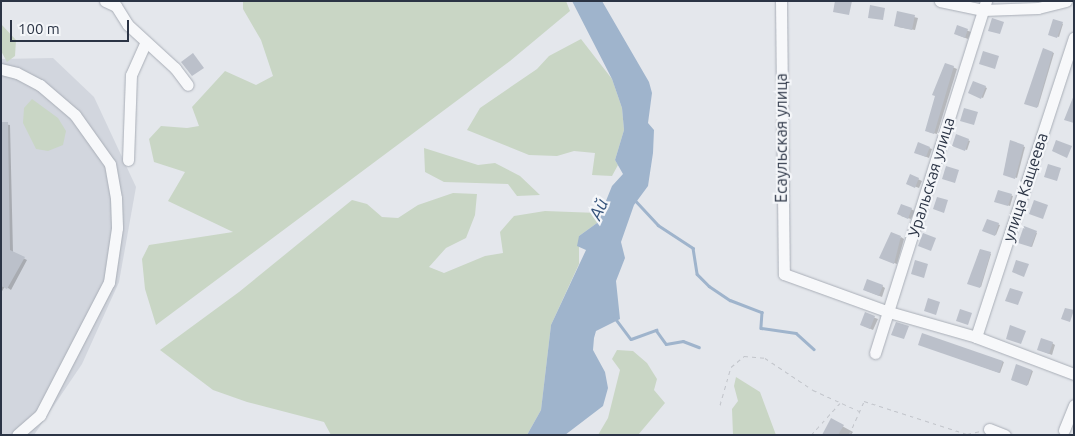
<!DOCTYPE html>
<html>
<head>
<meta charset="utf-8">
<style>
	body { margin:0 }
	#map { position:relative; width:1075px; height:436px; overflow:hidden; background:#e4e7ec; font-family:Ubuntu,sans-serif }
	div>[style] { position:absolute }
	[style*='--x'] { left:calc(var(--x)*1px); top:calc(var(--y)*1px); width:calc(var(--w)*1px); rotate:calc(var(--a)*1deg) }
	.built>* { inset:0; background:#d2d6de }
	.green>* { inset:0; background:#c9d6c5 }
	.water>* { inset:0; background:#9fb4cc }
	.shadow>* { inset:0; background:#0003 }
	.stream>* { height:2.5px; margin:-1.25px; padding:0 1.25px; transform-origin:1.25px; border-radius:1.25px; background:#9fb4cc }
	.building>* { inset:0; background:#bbc0ca }
	.path>* { height:1px; margin-top:-0.5px; transform-origin:0; background:repeating-linear-gradient(90deg,#c2c5cb 0 4px,transparent 0 8px) }
	.roads { filter:drop-shadow(0 0 1px #a9aeb7) drop-shadow(0 0 1px #a9aeb7) }
	.minor>* { height:11px; margin:-5.5px; padding:0 5.5px; transform-origin:5.5px; border-radius:5.5px; background:#f7f8fa }
	span { translate:-50% -50%; white-space:nowrap; text-align:center; line-height:1.15; -webkit-text-stroke:4.5px #f4f6f9; paint-order:stroke }
	.street-label { font-size:16px; color:#2b3445 }
	.water-label { font-size:18px; color:#34527a; font-style:italic }
	.frame { position:absolute; inset:0; border:2px solid #2b3445; pointer-events:none }
	.scale { position:absolute; left:10px; top:20px; width:119px; height:22px; box-sizing:border-box; border:2px solid #2b3445; border-top:0; padding-left:6px; font-size:15px; line-height:18px; white-space:nowrap; color:#2b3445; -webkit-text-stroke:4px #f4f6f9; paint-order:stroke }
</style>
</head>
<body>
<div id="map">
	<div class="built">
		<i style="clip-path:polygon(53px 58px,94px 97px,136px 187px,119px 282px,82px 364px,34px 435px,1px 435px,1px 59px)"></i>
	</div>
	<div class="green">
		<i style="clip-path:polygon(243px 1px,566px 1px,570px 11px,510px 61px,156px 325px,145px 289px,142px 259px,149px 245px,233px 232px,168px 201px,185px 172px,154px 162px,149px 139px,161px 126px,187px 128px,199px 126px,192px 107px,225px 71px,256px 85px,273px 76px,261px 40px,243px 9px)"></i>
		<i style="clip-path:polygon(1px 24px,16px 40px,15px 56px,7px 62px,1px 51px)"></i>
		<i style="clip-path:polygon(581px 39px,612px 79px,622px 108px,624px 130px,615px 160px,618px 165px,612px 176px,592px 175px,595px 153px,574px 151px,557px 156px,529px 155px,467px 130px,480px 108px,537px 69px,549px 56px)"></i>
		<i style="clip-path:polygon(32px 99px,58px 118px,66px 131px,63px 145px,48px 151px,36px 149px,23px 123px,24px 108px)"></i>
		<i style="clip-path:polygon(424px 148px,478px 165px,495px 163px,520px 176px,540px 195px,517px 196px,508px 184px,444px 182px,425px 172px)"></i>
		<i style="clip-path:polygon(453px 193px,477px 194px,475px 215px,466px 238px,446px 248px,429px 267px,444px 273px,485px 256px,503px 253px,500px 232px,514px 216px,545px 211px,598px 213px,597px 223px,579px 236px,579px 264px,551px 325px,541px 410px,527px 435px,331px 435px,324px 422px,247px 402px,213px 390px,160px 350px,239px 292px,352px 200px,367px 204px,382px 217px,398px 218px,418px 205px)"></i>
		<i style="clip-path:polygon(617px 350px,633px 351px,647px 363px,657px 379px,654px 390px,665px 403px,638px 435px,598px 435px,608px 418px,620px 370px,612px 359px)"></i>
		<i style="clip-path:polygon(736px 377px,760px 392px,776px 435px,733px 435px,732px 409px,738px 401px,734px 386px)"></i>
	</div>
	<div class="water">
		<i style="clip-path:polygon(572px 1px,602px 1px,649px 82px,652px 93px,648px 123px,654px 130px,653px 153px,648px 186px,634px 205px,621px 242px,625px 258px,616px 281px,620px 319px,596px 331px,594px 338px,593px 350px,605px 372px,608px 388px,603px 406px,565px 435px,527px 435px,541px 410px,551px 325px,586px 250px,577px 246px,579px 236px,597px 223px,612px 186px,623px 174px,615px 160px,624px 130px,622px 108px,612px 79px)"></i>
	</div>
	<div class="shadow">
		<i style="clip-path:polygon(898px 13px,918px 18px,915px 30px,898px 27px)"></i>
		<i style="clip-path:polygon(1054px 20px,1063px 24px,1059px 37px,1049px 34px)"></i>
		<i style="clip-path:polygon(958px 27px,971px 32px,968px 39px,958px 35px)"></i>
		<i style="clip-path:polygon(1044px 50px,1054px 53px,1038px 107px,1026px 103px)"></i>
		<i style="clip-path:polygon(946px 64px,957px 69px,937px 134px,929px 132px)"></i>
		<i style="clip-path:polygon(974px 82px,987px 88px,983px 98px,970px 93px)"></i>
		<i style="clip-path:polygon(1px 124px,10px 125px,13px 253px,27px 260px,11px 290px,5px 286px,1px 293px)"></i>
		<i style="clip-path:polygon(957px 136px,970px 141px,967px 150px,954px 146px)"></i>
		<i style="clip-path:polygon(1011px 142px,1025px 147px,1017px 178px,1005px 174px)"></i>
		<i style="clip-path:polygon(929px 148px,932px 149px,929px 158px,919px 154px)"></i>
		<i style="clip-path:polygon(911px 176px,922px 181px,919px 188px,911px 185px)"></i>
		<i style="clip-path:polygon(999px 191px,1013px 196px,1010px 206px,996px 201px)"></i>
		<i style="clip-path:polygon(902px 205px,915px 211px,911px 219px,901px 216px)"></i>
		<i style="clip-path:polygon(987px 221px,1000px 225px,996px 235px,984px 231px)"></i>
		<i style="clip-path:polygon(1025px 228px,1037px 233px,1032px 247px,1020px 242px)"></i>
		<i style="clip-path:polygon(901px 237px,904px 239px,897px 264px,883px 259px)"></i>
		<i style="clip-path:polygon(980px 250px,991px 254px,981px 287px,969px 283px)"></i>
		<i style="clip-path:polygon(882px 286px,885px 288px,882px 297px,867px 291px)"></i>
		<i style="clip-path:polygon(865px 314px,878px 319px,873px 330px,864px 326px)"></i>
		<i style="clip-path:polygon(922px 335px,1004px 362px,1000px 373px,919px 344px)"></i>
		<i style="clip-path:polygon(1052px 343px,1055px 345px,1052px 355px,1042px 351px)"></i>
		<i style="clip-path:polygon(1017px 366px,1033px 371px,1028px 385px,1012px 380px)"></i>
		<i style="clip-path:polygon(831px 420px,853px 432px,851px 435px,823px 435px)"></i>
	</div>
	<div class="stream">
		<i style="--x:635;--y:200;--w:34;--a:47"></i>
		<i style="--x:658;--y:225;--w:42;--a:33.3"></i>
		<i style="--x:693;--y:248;--w:26;--a:81"></i>
		<i style="--x:697;--y:274;--w:17;--a:45"></i>
		<i style="--x:709;--y:286;--w:25;--a:34"></i>
		<i style="--x:730;--y:300;--w:34;--a:21"></i>
		<i style="--x:762;--y:312;--w:16;--a:94"></i>
		<i style="--x:761;--y:328;--w:35;--a:8"></i>
		<i style="--x:796;--y:333;--w:24;--a:42"></i>
		<i style="--x:615;--y:318;--w:26;--a:53"></i>
		<i style="--x:631;--y:339;--w:27;--a:-20"></i>
		<i style="--x:656;--y:330;--w:17;--a:54"></i>
		<i style="--x:666;--y:344;--w:17;--a:-10"></i>
		<i style="--x:683;--y:341;--w:17;--a:21"></i>
	</div>
	<div class="building">
		<i style="clip-path:polygon(835px 1px,852px 1px,849px 15px,833px 12px)"></i>
		<i style="clip-path:polygon(870px 5px,885px 8px,883px 20px,868px 18px)"></i>
		<i style="clip-path:polygon(897px 11px,915px 15px,912px 30px,894px 26px)"></i>
		<i style="clip-path:polygon(992px 18px,1004px 22px,1000px 34px,988px 31px)"></i>
		<i style="clip-path:polygon(1053px 19px,1063px 22px,1057px 38px,1048px 35px)"></i>
		<i style="clip-path:polygon(957px 25px,968px 29px,965px 38px,954px 34px)"></i>
		<i style="clip-path:polygon(1043px 48px,1053px 52px,1037px 108px,1024px 104px)"></i>
		<i style="clip-path:polygon(983px 51px,999px 56px,995px 69px,979px 64px)"></i>
		<i style="clip-path:polygon(193px 53px,204px 68px,192px 76px,181px 62px)"></i>
		<i style="clip-path:polygon(945px 63px,954px 66px,934px 134px,925px 131px,935px 96px,932px 95px)"></i>
		<i style="clip-path:polygon(973px 81px,986px 86px,981px 99px,968px 93px)"></i>
		<i style="clip-path:polygon(1074px 95px,1074px 123px,1064px 120px)"></i>
		<i style="clip-path:polygon(964px 108px,978px 112px,974px 125px,960px 121px)"></i>
		<i style="clip-path:polygon(1px 122px,8px 122px,10px 250px,25px 257px,7px 289px,1px 286px)"></i>
		<i style="clip-path:polygon(956px 134px,969px 139px,965px 151px,952px 146px)"></i>
		<i style="clip-path:polygon(1010px 140px,1024px 145px,1015px 179px,1003px 175px)"></i>
		<i style="clip-path:polygon(1056px 140px,1072px 146px,1067px 158px,1052px 151px)"></i>
		<i style="clip-path:polygon(918px 142px,930px 147px,926px 157px,914px 153px)"></i>
		<i style="clip-path:polygon(1048px 164px,1061px 168px,1057px 181px,1044px 177px)"></i>
		<i style="clip-path:polygon(946px 166px,959px 170px,955px 183px,942px 179px)"></i>
		<i style="clip-path:polygon(910px 174px,919px 178px,915px 188px,906px 184px)"></i>
		<i style="clip-path:polygon(998px 190px,1012px 194px,1008px 206px,994px 202px)"></i>
		<i style="clip-path:polygon(937px 197px,948px 200px,944px 213px,933px 209px)"></i>
		<i style="clip-path:polygon(1034px 200px,1048px 205px,1043px 219px,1029px 214px)"></i>
		<i style="clip-path:polygon(901px 204px,912px 208px,908px 219px,897px 214px)"></i>
		<i style="clip-path:polygon(987px 219px,999px 223px,995px 236px,982px 231px)"></i>
		<i style="clip-path:polygon(1024px 226px,1037px 231px,1031px 247px,1018px 243px)"></i>
		<i style="clip-path:polygon(891px 232px,901px 236px,894px 264px,879px 258px)"></i>
		<i style="clip-path:polygon(923px 233px,936px 238px,931px 251px,918px 246px)"></i>
		<i style="clip-path:polygon(980px 249px,991px 252px,980px 288px,967px 284px)"></i>
		<i style="clip-path:polygon(915px 260px,928px 264px,924px 278px,911px 274px)"></i>
		<i style="clip-path:polygon(1016px 260px,1029px 264px,1024px 277px,1012px 272px)"></i>
		<i style="clip-path:polygon(867px 279px,883px 285px,879px 296px,863px 290px)"></i>
		<i style="clip-path:polygon(1010px 288px,1023px 292px,1018px 305px,1005px 301px)"></i>
		<i style="clip-path:polygon(928px 298px,940px 302px,936px 315px,924px 311px)"></i>
		<i style="clip-path:polygon(1065px 308px,1074px 310px,1070px 322px,1061px 319px)"></i>
		<i style="clip-path:polygon(960px 309px,972px 313px,968px 325px,956px 321px)"></i>
		<i style="clip-path:polygon(865px 312px,875px 316px,870px 329px,860px 325px)"></i>
		<i style="clip-path:polygon(896px 322px,909px 326px,904px 339px,891px 335px)"></i>
		<i style="clip-path:polygon(1010px 325px,1026px 331px,1021px 344px,1006px 339px)"></i>
		<i style="clip-path:polygon(922px 333px,1003px 361px,999px 373px,918px 345px)"></i>
		<i style="clip-path:polygon(1041px 338px,1053px 342px,1049px 354px,1037px 350px)"></i>
		<i style="clip-path:polygon(1016px 364px,1032px 370px,1027px 386px,1011px 380px)"></i>
		<i style="clip-path:polygon(831px 418px,844px 425px,838px 435px,822px 435px)"></i>
	</div>
	<div class="path">
		<i style="--x:720;--y:405;--w:40;--a:-74"></i>
		<i style="--x:731;--y:367;--w:17;--a:-40"></i>
		<i style="--x:744;--y:356;--w:21;--a:5"></i>
		<i style="--x:765;--y:358;--w:58;--a:33.7"></i>
		<i style="--x:813;--y:390;--w:51;--a:24.5"></i>
		<i style="--x:811;--y:435;--w:43;--a:-47.8"></i>
		<i style="--x:849;--y:435;--w:37;--a:-66"></i>
		<i style="--x:864;--y:401;--w:108;--a:17.8"></i>
		<i style="--x:967;--y:434;--w:14;--a:-12"></i>
	</div>
	<div class="roads">
		<div class="minor">
			<i style="--x:105;--y:1;--w:12;--a:24"></i>
			<i style="--x:116;--y:6;--w:22;--a:58"></i>
			<i style="--x:128;--y:25;--w:64;--a:42.5"></i>
			<i style="--x:175;--y:68;--w:21;--a:53"></i>
			<i style="--x:781;--y:1;--w:273;--a:89.4"></i>
			<i style="--x:784;--y:274;--w:112;--a:19.9"></i>
			<i style="--x:889;--y:312;--w:91;--a:16"></i>
			<i style="--x:976;--y:337;--w:105;--a:20.7"></i>
			<i style="--x:940;--y:1;--w:44;--a:11.8"></i>
			<i style="--x:983;--y:10;--w:55;--a:-2.1"></i>
			<i style="--x:1038;--y:8;--w:29;--a:-14"></i>
			<i style="--x:1;--y:69;--w:16;--a:14"></i>
			<i style="--x:17;--y:73;--w:26;--a:28"></i>
			<i style="--x:40;--y:85;--w:46;--a:40.6"></i>
			<i style="--x:75;--y:115;--w:60;--a:54.5"></i>
			<i style="--x:110;--y:164;--w:35;--a:80"></i>
			<i style="--x:116;--y:198;--w:30;--a:88"></i>
			<i style="--x:117;--y:228;--w:55;--a:98.4"></i>
			<i style="--x:109;--y:282;--w:150;--a:117.4"></i>
			<i style="--x:40;--y:415;--w:30;--a:139"></i>
			<i style="--x:128;--y:160;--w:85;--a:-88"></i>
			<i style="--x:131;--y:75;--w:34;--a:-66"></i>
			<i style="--x:976;--y:337;--w:315;--a:-71.9"></i>
			<i style="--x:875;--y:353;--w:369;--a:-72.5"></i>
			<i style="--x:989;--y:429;--w:17;--a:21"></i>
			<i style="--x:1064;--y:430;--w:27;--a:-68"></i>
		</div>
	</div>
	<div class="street-label">
		<span style="left:781px;top:138px;rotate:-90deg">Есаульская улица</span>
		<span style="left:931px;top:177px;rotate:-73deg">Уральская улица</span>
		<span style="left:1025px;top:187px;rotate:-72deg">улица Кащеева</span>
	</div>
	<div class="water-label">
		<span style="left:598px;top:209px;rotate:-66deg">Ай</span>
	</div>
	<div class="frame"></div>
	<div class="scale">100 m</div>
</div>
</body>
</html>
